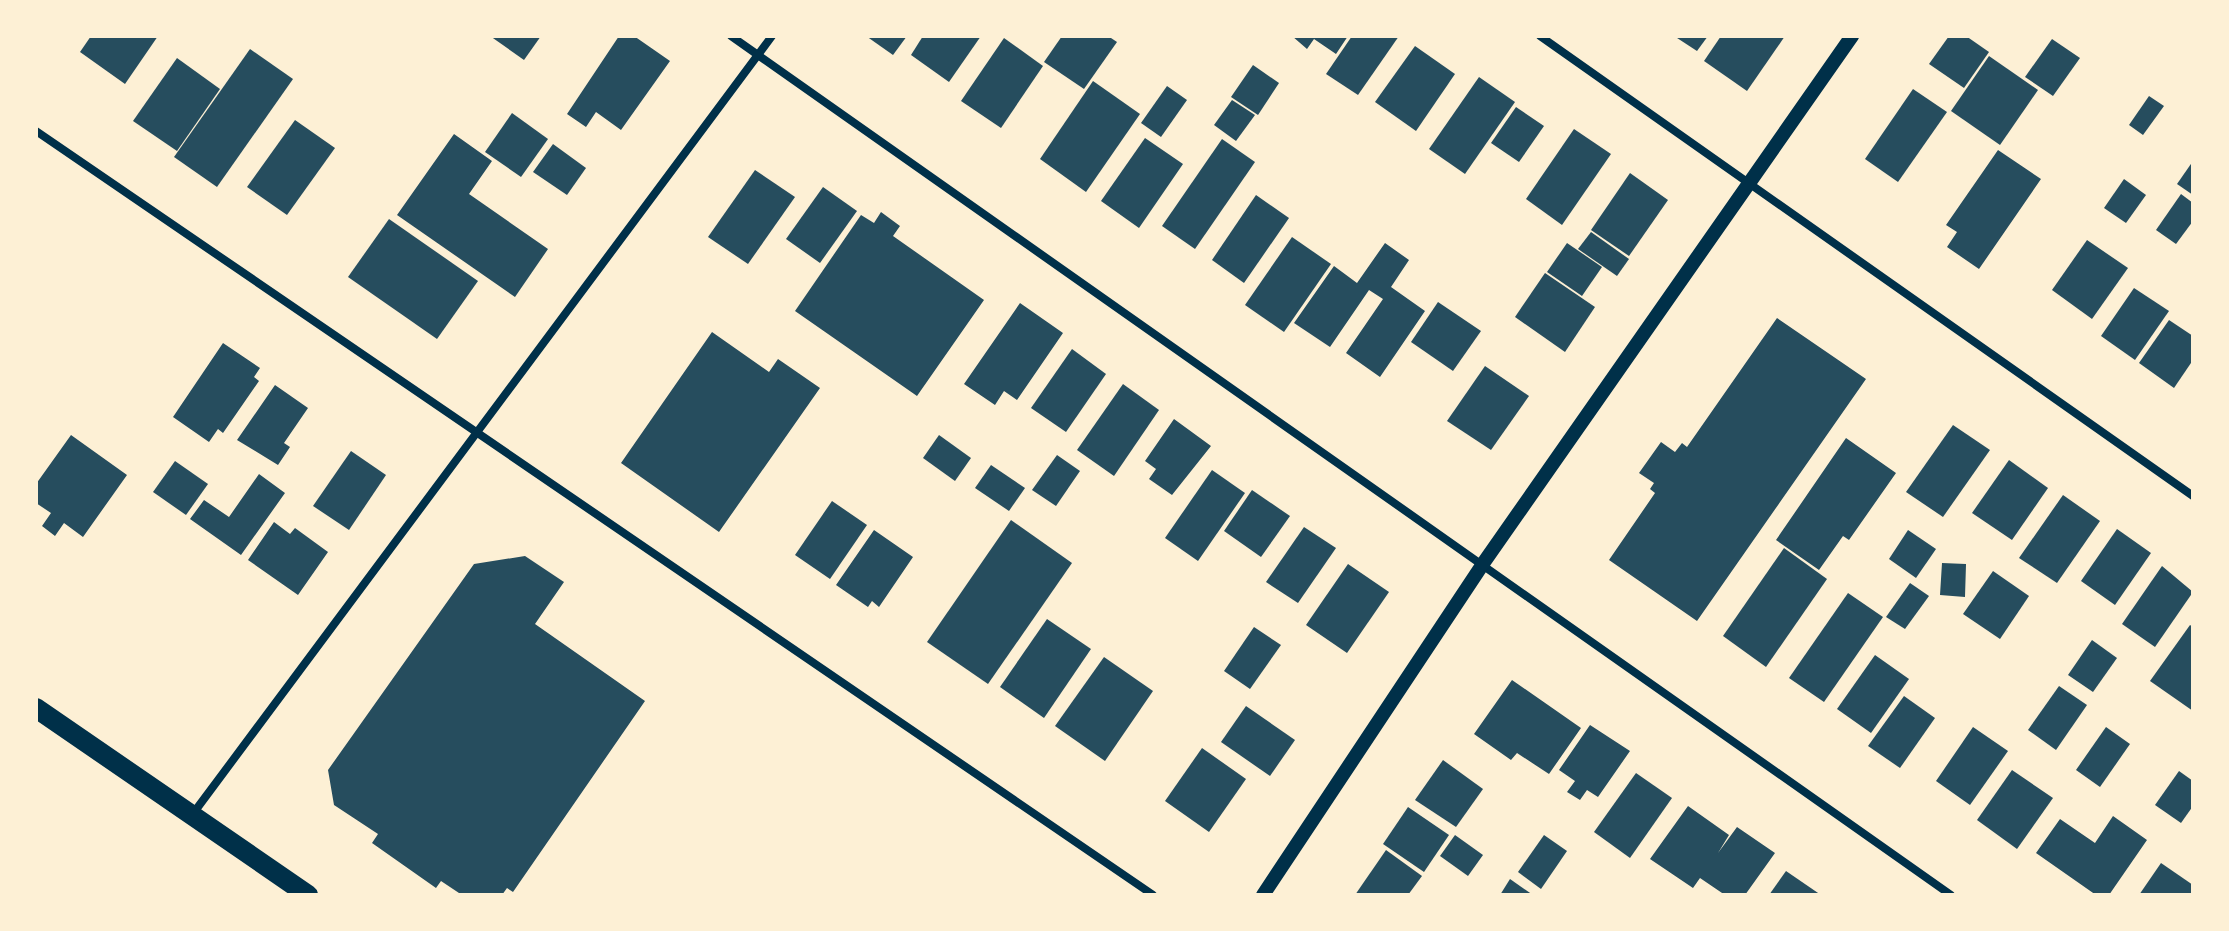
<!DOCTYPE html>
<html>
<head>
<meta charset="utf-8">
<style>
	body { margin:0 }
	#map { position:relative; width:2229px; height:931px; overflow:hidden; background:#fdf0d5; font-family:"Golos Text",sans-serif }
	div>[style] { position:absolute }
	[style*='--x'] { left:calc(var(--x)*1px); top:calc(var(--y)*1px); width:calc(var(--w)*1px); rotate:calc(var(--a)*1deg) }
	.building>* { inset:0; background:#264d5e }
	.minor>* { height:8px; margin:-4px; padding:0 4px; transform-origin:4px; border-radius:4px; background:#003049 }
	.tertiary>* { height:14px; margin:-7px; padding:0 7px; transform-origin:7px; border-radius:7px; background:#003049 }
	.primary>* { height:20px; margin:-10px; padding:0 10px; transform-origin:10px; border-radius:10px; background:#003049 }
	span { translate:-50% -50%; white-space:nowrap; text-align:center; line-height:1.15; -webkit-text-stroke:8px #fdf0d5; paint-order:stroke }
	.frame { position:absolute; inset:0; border:38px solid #fdf0d5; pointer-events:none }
</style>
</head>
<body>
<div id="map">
	<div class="building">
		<i style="clip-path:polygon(91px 36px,158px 36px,125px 84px,80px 52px)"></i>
		<i style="clip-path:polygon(490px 36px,541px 36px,524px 60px)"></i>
		<i style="clip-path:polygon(619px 36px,634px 36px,670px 61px,621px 130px,596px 112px,586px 127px,567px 114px)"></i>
		<i style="clip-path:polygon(866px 36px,907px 36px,893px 55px)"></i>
		<i style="clip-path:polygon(923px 36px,981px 36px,949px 82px,911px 55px)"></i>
		<i style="clip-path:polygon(1062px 36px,1108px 36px,1117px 42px,1084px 89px,1044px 62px)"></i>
		<i style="clip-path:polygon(1292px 36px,1348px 36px,1336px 54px,1314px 39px,1307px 49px)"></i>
		<i style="clip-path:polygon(1352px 36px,1399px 36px,1358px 95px,1326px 74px)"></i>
		<i style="clip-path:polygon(1674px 36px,1708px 36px,1697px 51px)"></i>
		<i style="clip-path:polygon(1721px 36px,1785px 36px,1747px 91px,1704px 61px)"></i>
		<i style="clip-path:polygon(1949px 36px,1966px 36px,1989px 52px,1964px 88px,1929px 64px)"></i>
		<i style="clip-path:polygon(1004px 38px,1043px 66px,1001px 128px,961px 101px)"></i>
		<i style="clip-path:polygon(2052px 39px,2080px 58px,2053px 96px,2025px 77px)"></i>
		<i style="clip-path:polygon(1415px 46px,1455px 74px,1416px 131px,1375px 102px)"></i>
		<i style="clip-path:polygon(250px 49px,293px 79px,217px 187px,174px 157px)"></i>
		<i style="clip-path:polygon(1989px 56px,2038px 90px,2000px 145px,1951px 111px)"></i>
		<i style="clip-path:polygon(177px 58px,220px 89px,177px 151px,133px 121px)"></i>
		<i style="clip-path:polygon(1253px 65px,1279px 83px,1258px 115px,1231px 97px)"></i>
		<i style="clip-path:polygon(1479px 77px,1515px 102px,1465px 174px,1429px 149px)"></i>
		<i style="clip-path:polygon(1093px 81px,1140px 114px,1086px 192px,1040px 159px)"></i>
		<i style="clip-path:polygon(1167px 86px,1187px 100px,1161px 137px,1141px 123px)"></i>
		<i style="clip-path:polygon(1913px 89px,1947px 112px,1898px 182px,1865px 159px)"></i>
		<i style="clip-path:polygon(2149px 96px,2164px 106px,2143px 135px,2129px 125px)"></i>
		<i style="clip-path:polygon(1232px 100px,1255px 115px,1236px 141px,1214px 125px)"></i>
		<i style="clip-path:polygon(1516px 107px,1544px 126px,1519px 162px,1491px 143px)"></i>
		<i style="clip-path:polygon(512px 113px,548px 139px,521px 177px,485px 152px)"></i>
		<i style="clip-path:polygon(295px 120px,335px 148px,287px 215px,247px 187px)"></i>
		<i style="clip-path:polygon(1574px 129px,1611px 154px,1562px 225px,1526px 199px)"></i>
		<i style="clip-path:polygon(454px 134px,492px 161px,469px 194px,548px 249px,515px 297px,397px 215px)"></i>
		<i style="clip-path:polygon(1145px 138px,1183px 164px,1139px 228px,1101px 201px)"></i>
		<i style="clip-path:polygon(1222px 139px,1255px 162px,1195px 249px,1162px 226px)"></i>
		<i style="clip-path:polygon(553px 144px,586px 168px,567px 195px,533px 172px)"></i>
		<i style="clip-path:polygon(1998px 150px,2041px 179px,1979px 269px,1947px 247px,1957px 232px,1946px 225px)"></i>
		<i style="clip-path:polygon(2193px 161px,2193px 195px,2177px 184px)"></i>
		<i style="clip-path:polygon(755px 170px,795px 197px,748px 264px,708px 237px)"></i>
		<i style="clip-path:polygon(1630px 173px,1668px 200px,1629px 256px,1591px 230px)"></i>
		<i style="clip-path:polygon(2124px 179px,2146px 195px,2126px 223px,2104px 208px)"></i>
		<i style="clip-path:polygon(823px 187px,857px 211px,820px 263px,786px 239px)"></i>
		<i style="clip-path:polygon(2181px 194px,2193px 203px,2193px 221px,2176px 244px,2156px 230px)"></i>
		<i style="clip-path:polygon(1256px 195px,1289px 218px,1244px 283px,1212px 260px)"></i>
		<i style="clip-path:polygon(881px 212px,900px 226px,893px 236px,984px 300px,917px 396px,795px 311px,861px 215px,874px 223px)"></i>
		<i style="clip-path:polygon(389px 219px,478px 281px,437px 339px,348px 277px)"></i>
		<i style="clip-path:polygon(1591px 232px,1629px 259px,1617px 276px,1578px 249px)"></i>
		<i style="clip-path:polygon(1292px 237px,1331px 264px,1284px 332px,1245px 305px)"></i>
		<i style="clip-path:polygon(2087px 240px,2128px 268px,2092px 319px,2052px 290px)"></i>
		<i style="clip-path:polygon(1385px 243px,1409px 260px,1391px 287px,1425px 311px,1380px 377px,1346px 353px,1383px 299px,1369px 290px,1330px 347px,1294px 323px,1334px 266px,1357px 283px)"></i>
		<i style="clip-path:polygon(1567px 243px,1602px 267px,1582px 296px,1547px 272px)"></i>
		<i style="clip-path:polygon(1545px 273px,1595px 307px,1565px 352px,1515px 317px)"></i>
		<i style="clip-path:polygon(2134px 288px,2169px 311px,2135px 360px,2101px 336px)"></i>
		<i style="clip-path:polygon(1438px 302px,1481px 331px,1453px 371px,1411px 342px)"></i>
		<i style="clip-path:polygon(1020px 303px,1063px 333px,1017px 400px,1004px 391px,995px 405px,964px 384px)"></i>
		<i style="clip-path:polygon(1777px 318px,1866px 379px,1697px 621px,1609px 560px,1655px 493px,1650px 489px,1654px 483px,1639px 473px,1661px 442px,1675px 452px,1682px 443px,1687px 447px)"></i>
		<i style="clip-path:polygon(2169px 320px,2193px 336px,2193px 360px,2174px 388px,2139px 363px)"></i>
		<i style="clip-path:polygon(712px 332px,769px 372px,778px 359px,820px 388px,719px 532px,621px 463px)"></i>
		<i style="clip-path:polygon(223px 343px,260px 368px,254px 377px,259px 381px,223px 433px,218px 429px,209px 442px,173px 417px)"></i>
		<i style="clip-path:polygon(1072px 349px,1106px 374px,1066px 432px,1031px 408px)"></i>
		<i style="clip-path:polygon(1485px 366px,1529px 396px,1491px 450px,1447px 421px)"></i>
		<i style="clip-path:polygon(1123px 384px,1159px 410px,1114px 476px,1077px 450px)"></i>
		<i style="clip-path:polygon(275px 385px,308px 408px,284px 443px,290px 447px,278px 465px,237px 440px)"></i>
		<i style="clip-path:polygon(1174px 419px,1211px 446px,1172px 495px,1149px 479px,1156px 469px,1145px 461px)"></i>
		<i style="clip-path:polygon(1953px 425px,1990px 450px,1943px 517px,1906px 492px)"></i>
		<i style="clip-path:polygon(71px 435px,127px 475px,83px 537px,64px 523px,55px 536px,42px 526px,51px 513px,36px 503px,36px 484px)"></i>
		<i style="clip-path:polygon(939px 435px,971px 458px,955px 481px,923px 458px)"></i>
		<i style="clip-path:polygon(1846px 438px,1896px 473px,1849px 540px,1843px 536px,1819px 570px,1776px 540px)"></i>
		<i style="clip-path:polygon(351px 451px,386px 475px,349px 530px,313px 506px)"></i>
		<i style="clip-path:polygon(1057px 455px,1080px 471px,1056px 506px,1032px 490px)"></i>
		<i style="clip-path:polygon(2009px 460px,2048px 488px,2012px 540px,1972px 513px)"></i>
		<i style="clip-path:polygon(175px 461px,208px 484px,186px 515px,153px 492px)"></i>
		<i style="clip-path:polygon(991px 465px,1025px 488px,1009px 511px,975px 488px)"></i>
		<i style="clip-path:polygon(1212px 470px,1245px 493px,1198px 561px,1165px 538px)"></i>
		<i style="clip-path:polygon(259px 474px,285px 493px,241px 555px,190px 519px,204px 500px,229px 517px)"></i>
		<i style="clip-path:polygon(1252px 490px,1290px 516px,1261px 557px,1224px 531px)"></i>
		<i style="clip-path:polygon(2063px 495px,2100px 521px,2057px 583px,2019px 558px)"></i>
		<i style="clip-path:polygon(832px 501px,867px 525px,830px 579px,795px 555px)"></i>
		<i style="clip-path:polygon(1011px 520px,1072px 563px,988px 684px,927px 642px)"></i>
		<i style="clip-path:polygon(274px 522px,290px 534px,295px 528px,328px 552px,298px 595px,248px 560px)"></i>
		<i style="clip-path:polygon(1304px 527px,1336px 548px,1298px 603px,1266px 582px)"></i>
		<i style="clip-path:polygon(2117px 529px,2151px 553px,2115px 605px,2081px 581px)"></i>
		<i style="clip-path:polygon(874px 530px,913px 557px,879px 607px,872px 601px,868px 607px,836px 585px)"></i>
		<i style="clip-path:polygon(1908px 530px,1936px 549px,1916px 578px,1889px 559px)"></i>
		<i style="clip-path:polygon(1784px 548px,1827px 579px,1766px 667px,1723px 636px)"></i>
		<i style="clip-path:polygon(525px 556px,564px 582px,535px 624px,645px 701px,513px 892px,507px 888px,502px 895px,462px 895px,441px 881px,436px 888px,372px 843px,378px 834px,334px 805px,328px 770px,474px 564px)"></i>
		<i style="clip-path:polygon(1942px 563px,1966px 564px,1965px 597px,1940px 595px)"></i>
		<i style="clip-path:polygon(1348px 564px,1389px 592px,1347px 653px,1306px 625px)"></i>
		<i style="clip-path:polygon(2162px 566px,2193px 592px,2155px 647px,2122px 624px)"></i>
		<i style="clip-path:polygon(1993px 571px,2029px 596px,2000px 639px,1963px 614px)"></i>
		<i style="clip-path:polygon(1910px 583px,1929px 596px,1905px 629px,1886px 617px)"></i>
		<i style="clip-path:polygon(1848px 593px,1883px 617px,1824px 702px,1789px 678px)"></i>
		<i style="clip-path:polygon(1047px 619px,1091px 649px,1044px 718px,1000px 687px)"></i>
		<i style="clip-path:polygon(2190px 625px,2193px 627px,2193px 711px,2150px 681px)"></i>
		<i style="clip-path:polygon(1254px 627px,1281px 645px,1250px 689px,1224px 671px)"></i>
		<i style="clip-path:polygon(2092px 640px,2117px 658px,2093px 692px,2068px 675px)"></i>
		<i style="clip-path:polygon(1875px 655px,1909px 679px,1871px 733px,1837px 709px)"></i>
		<i style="clip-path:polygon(1104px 657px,1153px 691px,1105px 761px,1055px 726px)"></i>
		<i style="clip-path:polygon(1512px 680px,1581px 728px,1549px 774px,1517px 753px,1511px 760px,1474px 734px)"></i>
		<i style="clip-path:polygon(2059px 686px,2087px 705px,2056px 750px,2028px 730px)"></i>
		<i style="clip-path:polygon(1904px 696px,1935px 718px,1900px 768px,1868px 746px)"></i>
		<i style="clip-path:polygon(1246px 706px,1295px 740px,1270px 776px,1221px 742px)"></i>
		<i style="clip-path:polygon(1590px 725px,1630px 751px,1598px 797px,1587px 790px,1580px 800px,1567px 792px,1575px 781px,1559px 770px)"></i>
		<i style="clip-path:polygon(1973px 727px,2008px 751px,1970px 805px,1936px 781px)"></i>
		<i style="clip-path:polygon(2106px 727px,2130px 744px,2100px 787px,2076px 770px)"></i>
		<i style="clip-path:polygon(1202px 748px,1246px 779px,1209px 832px,1165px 801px)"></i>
		<i style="clip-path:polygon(1443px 760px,1483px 789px,1456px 827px,1415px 800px)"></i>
		<i style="clip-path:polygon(2012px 770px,2053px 798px,2017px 849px,1977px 820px)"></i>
		<i style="clip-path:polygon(2179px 771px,2193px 781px,2193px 806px,2181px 823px,2155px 805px)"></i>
		<i style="clip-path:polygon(1636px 773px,1672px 798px,1630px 858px,1594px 832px)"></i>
		<i style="clip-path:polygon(1688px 806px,1729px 835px,1718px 853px,1737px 827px,1775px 853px,1745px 895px,1725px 895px,1700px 878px,1693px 888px,1650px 859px)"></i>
		<i style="clip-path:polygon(1408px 807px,1449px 835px,1424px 872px,1383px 844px)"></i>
		<i style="clip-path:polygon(2113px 816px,2147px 840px,2109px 895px,2096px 895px,2036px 853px,2060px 819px,2095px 843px)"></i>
		<i style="clip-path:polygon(1455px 835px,1483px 855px,1468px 876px,1440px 856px)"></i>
		<i style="clip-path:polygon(1544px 835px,1567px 851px,1541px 889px,1518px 872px)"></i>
		<i style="clip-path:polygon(1386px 850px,1422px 876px,1408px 895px,1355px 895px)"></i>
		<i style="clip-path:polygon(2161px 863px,2193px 885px,2193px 895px,2139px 895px)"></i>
		<i style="clip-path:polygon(1786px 871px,1821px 895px,1769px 895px)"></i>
		<i style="clip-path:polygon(1510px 879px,1533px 895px,1500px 895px)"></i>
	</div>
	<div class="minor">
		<i style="--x:731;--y:36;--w:1492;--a:35.15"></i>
		<i style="--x:1540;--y:36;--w:799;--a:35.16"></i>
		<i style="--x:36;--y:131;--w:1353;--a:34.37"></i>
		<i style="--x:192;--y:815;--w:971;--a:-53.33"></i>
	</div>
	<div class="tertiary">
		<i style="--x:1263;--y:895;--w:396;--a:-56.4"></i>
		<i style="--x:1482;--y:565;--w:646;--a:-55.03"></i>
	</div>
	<div class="primary">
		<i style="--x:36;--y:708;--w:330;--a:34.5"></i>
	</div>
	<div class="frame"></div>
</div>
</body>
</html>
